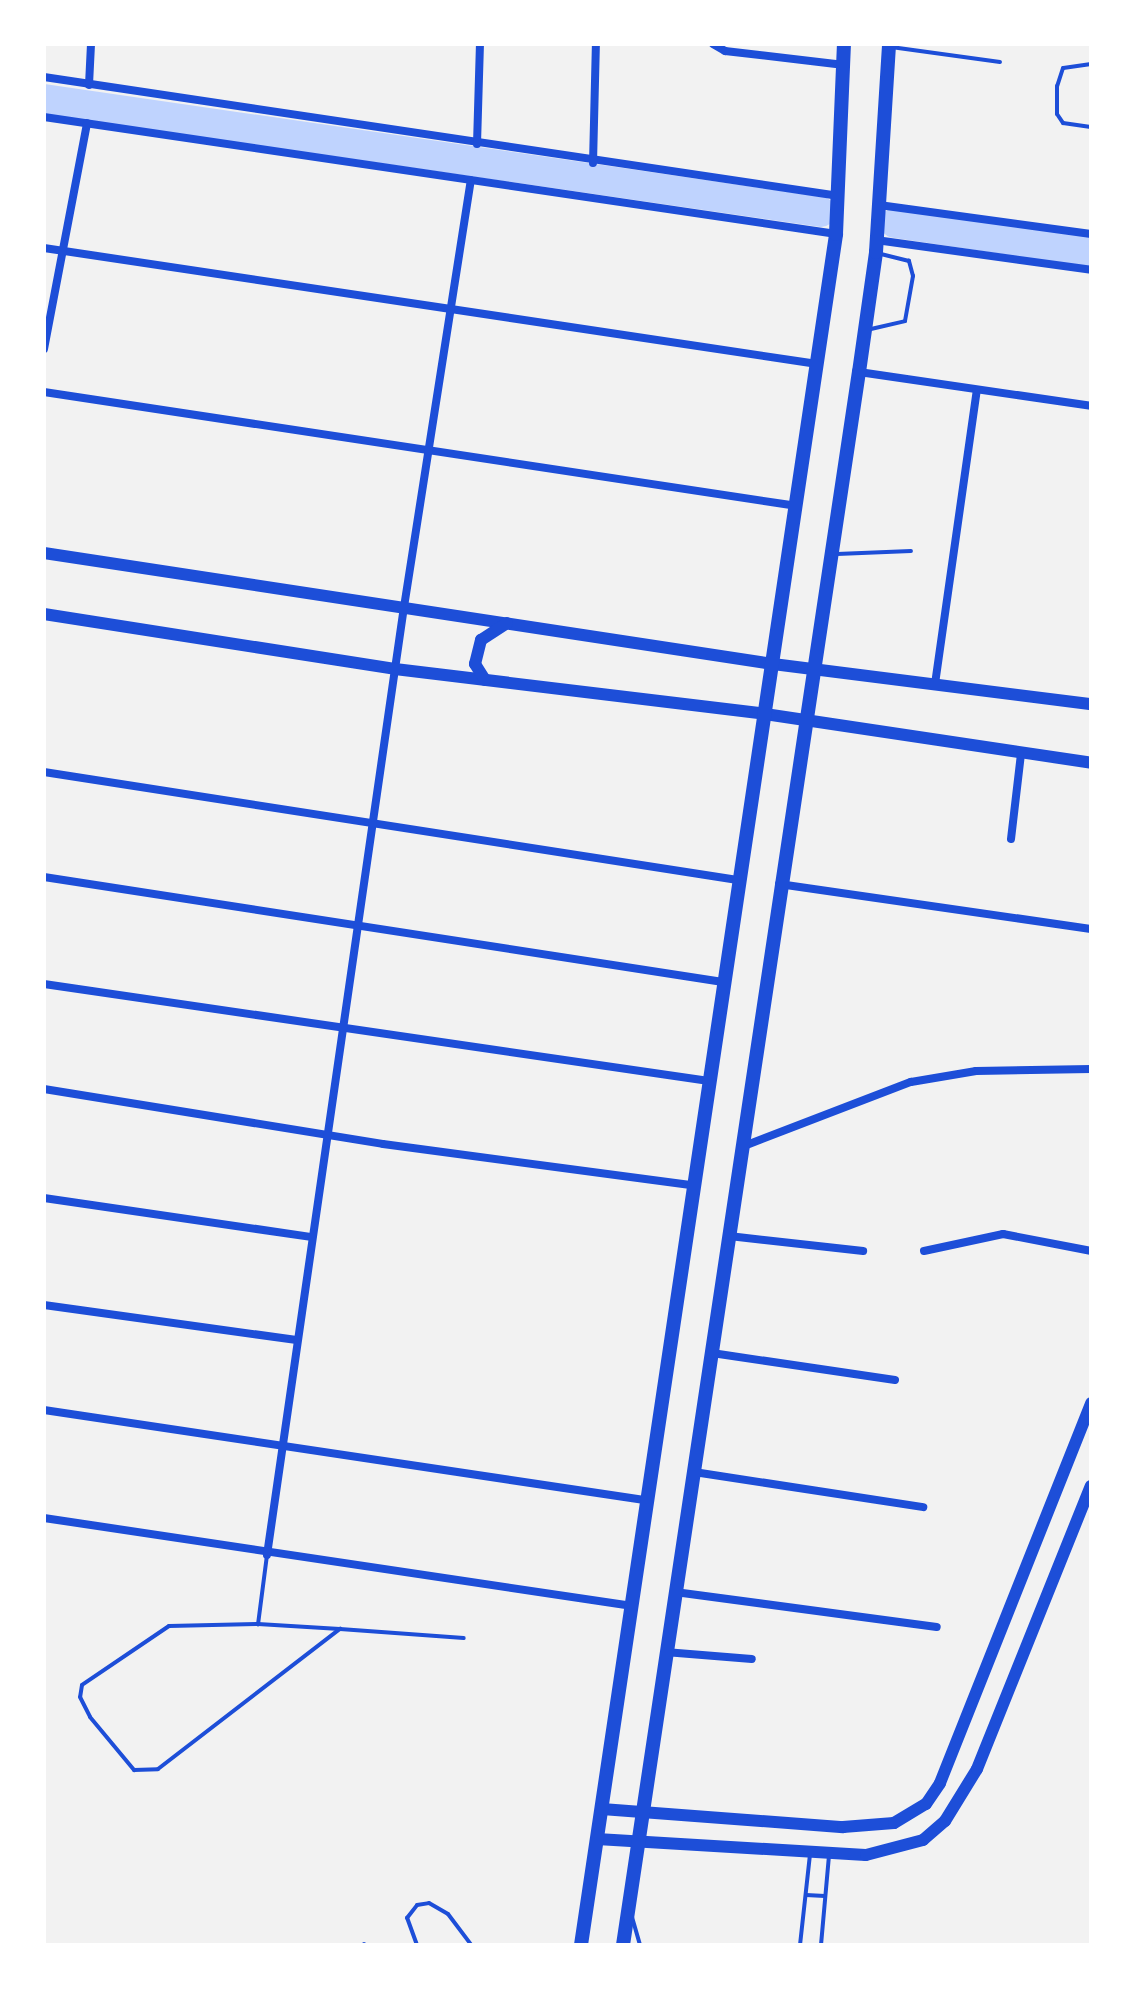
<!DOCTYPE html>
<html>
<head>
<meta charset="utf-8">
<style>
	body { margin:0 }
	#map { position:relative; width:1135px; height:1989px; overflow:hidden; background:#f2f2f2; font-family:"Exo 2",sans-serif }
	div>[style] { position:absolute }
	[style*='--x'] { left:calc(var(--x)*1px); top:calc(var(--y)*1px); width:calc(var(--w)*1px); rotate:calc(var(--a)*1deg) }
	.river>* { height:30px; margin:-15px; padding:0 15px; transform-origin:15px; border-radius:15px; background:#bfd3fe }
	.service>* { height:4px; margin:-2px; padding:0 2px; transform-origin:2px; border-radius:2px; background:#1d4ed8 }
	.minor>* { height:8px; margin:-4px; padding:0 4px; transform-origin:4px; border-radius:4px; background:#1d4ed8 }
	.secondary>* { height:12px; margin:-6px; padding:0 6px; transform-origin:6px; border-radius:6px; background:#1d4ed8 }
	.primary>* { height:14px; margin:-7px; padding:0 7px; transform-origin:7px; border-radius:7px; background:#1d4ed8 }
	span { translate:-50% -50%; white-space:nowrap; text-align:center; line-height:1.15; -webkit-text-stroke:7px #fff; paint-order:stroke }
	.frame { position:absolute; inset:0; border:46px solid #fff; pointer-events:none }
</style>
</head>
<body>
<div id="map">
	<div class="river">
		<i style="--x:44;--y:99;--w:785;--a:8.27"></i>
		<i style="--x:895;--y:223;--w:198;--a:8.4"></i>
	</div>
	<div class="service">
		<i style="--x:891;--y:47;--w:110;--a:7.8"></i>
		<i style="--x:1091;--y:64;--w:28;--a:172"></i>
		<i style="--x:1063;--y:68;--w:19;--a:108"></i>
		<i style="--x:1057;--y:86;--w:28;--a:90"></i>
		<i style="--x:1057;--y:114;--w:11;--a:56"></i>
		<i style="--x:1063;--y:123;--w:28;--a:8"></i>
		<i style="--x:871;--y:329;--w:35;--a:-13"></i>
		<i style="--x:905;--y:321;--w:46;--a:-79.9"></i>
		<i style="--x:913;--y:276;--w:16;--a:-105"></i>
		<i style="--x:909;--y:261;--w:32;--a:-166"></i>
		<i style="--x:837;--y:554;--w:74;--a:-2.3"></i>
		<i style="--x:267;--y:1555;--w:70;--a:97.4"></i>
		<i style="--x:258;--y:1624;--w:89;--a:178.7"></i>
		<i style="--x:169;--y:1626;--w:105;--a:145.9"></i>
		<i style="--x:82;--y:1685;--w:12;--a:99"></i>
		<i style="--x:80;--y:1697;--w:22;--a:63"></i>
		<i style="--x:90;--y:1717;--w:69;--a:50.3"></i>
		<i style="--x:134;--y:1770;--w:24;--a:-2"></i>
		<i style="--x:158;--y:1769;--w:230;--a:-37.6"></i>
		<i style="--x:340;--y:1629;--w:124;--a:4.2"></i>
		<i style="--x:258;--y:1624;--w:82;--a:3.5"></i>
		<i style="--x:806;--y:1895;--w:19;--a:3"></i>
		<i style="--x:632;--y:1917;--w:29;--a:74"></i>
		<i style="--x:364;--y:1944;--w:1;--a:45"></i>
		<i style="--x:417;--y:1945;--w:29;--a:-110"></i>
		<i style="--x:407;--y:1918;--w:16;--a:-52"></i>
		<i style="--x:417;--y:1905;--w:12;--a:-9"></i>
		<i style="--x:429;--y:1903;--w:22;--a:30"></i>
		<i style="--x:448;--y:1914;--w:39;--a:53"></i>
		<i style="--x:800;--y:1945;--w:92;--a:-83.7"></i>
		<i style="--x:821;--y:1945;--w:89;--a:-84.9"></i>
		<i style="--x:973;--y:1945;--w:23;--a:0"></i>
	</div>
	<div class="minor">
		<i style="--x:713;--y:44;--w:14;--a:30"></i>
		<i style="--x:725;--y:51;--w:120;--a:6.7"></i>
		<i style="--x:44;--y:77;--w:804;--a:8.51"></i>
		<i style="--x:89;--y:85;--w:41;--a:-87.2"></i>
		<i style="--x:44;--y:117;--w:801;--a:8.4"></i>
		<i style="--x:477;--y:144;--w:100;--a:-88.3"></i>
		<i style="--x:593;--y:163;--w:119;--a:-88.6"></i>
		<i style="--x:879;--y:205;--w:214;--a:7.8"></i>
		<i style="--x:876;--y:240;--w:217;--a:7.9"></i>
		<i style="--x:44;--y:248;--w:782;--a:8.53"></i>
		<i style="--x:44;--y:349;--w:230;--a:-79.2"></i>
		<i style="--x:859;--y:372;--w:234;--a:8.3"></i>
		<i style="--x:44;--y:392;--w:762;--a:8.61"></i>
		<i style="--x:935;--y:684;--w:297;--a:-81.9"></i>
		<i style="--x:44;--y:772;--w:702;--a:8.85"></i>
		<i style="--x:1011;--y:839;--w:86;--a:-83.3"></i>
		<i style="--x:44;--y:877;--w:687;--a:8.79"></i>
		<i style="--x:779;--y:884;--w:315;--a:8.2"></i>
		<i style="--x:44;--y:984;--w:672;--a:8.3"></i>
		<i style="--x:44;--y:1089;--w:343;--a:9.2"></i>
		<i style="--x:383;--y:1144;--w:312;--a:7.6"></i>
		<i style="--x:744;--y:1146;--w:179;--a:-21"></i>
		<i style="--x:911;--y:1082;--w:66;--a:-9.6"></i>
		<i style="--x:976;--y:1071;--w:115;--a:-1"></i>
		<i style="--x:44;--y:1198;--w:271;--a:8.3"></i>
		<i style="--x:729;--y:1236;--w:135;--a:6.4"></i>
		<i style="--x:924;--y:1251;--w:81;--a:-12.1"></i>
		<i style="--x:1003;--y:1234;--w:90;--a:10.9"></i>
		<i style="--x:44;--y:1305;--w:255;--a:7.9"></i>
		<i style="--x:712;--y:1353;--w:185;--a:8.4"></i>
		<i style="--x:44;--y:1410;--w:607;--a:8.53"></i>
		<i style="--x:694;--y:1472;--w:232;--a:8.7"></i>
		<i style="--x:44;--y:1518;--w:595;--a:8.51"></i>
		<i style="--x:267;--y:1555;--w:958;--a:-81.78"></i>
		<i style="--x:404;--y:607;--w:432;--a:-81.1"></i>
		<i style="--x:675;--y:1592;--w:264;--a:7.6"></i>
		<i style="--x:665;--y:1652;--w:87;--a:4.6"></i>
	</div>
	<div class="secondary">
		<i style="--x:44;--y:553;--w:737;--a:8.66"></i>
		<i style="--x:773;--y:664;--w:321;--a:7.2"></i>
		<i style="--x:44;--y:614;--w:355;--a:8.9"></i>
		<i style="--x:395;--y:669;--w:373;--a:6.9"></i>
		<i style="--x:765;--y:714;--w:330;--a:8.5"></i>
		<i style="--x:485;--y:680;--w:19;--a:-122"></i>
		<i style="--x:475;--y:664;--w:25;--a:-76"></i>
		<i style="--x:481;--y:640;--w:31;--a:-33"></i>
		<i style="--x:602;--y:1809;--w:242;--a:4.3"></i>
		<i style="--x:843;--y:1827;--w:51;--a:-4.5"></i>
		<i style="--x:894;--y:1823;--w:37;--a:-31"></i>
		<i style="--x:926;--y:1804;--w:25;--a:-56"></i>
		<i style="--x:940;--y:1783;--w:409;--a:-68.3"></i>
		<i style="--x:597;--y:1839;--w:269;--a:3.4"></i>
		<i style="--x:866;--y:1855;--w:59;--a:-14.7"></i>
		<i style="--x:923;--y:1840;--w:29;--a:-41"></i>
		<i style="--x:945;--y:1821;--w:61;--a:-58.4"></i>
		<i style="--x:977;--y:1769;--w:305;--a:-68.1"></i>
	</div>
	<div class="primary">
		<i style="--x:581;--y:1945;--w:1730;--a:-81.52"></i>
		<i style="--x:836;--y:234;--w:190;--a:-87.6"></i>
		<i style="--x:623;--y:1945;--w:1591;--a:-81.47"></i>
		<i style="--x:859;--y:372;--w:121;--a:-81.9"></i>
		<i style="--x:876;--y:252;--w:208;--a:-86.4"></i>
	</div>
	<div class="frame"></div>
</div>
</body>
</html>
